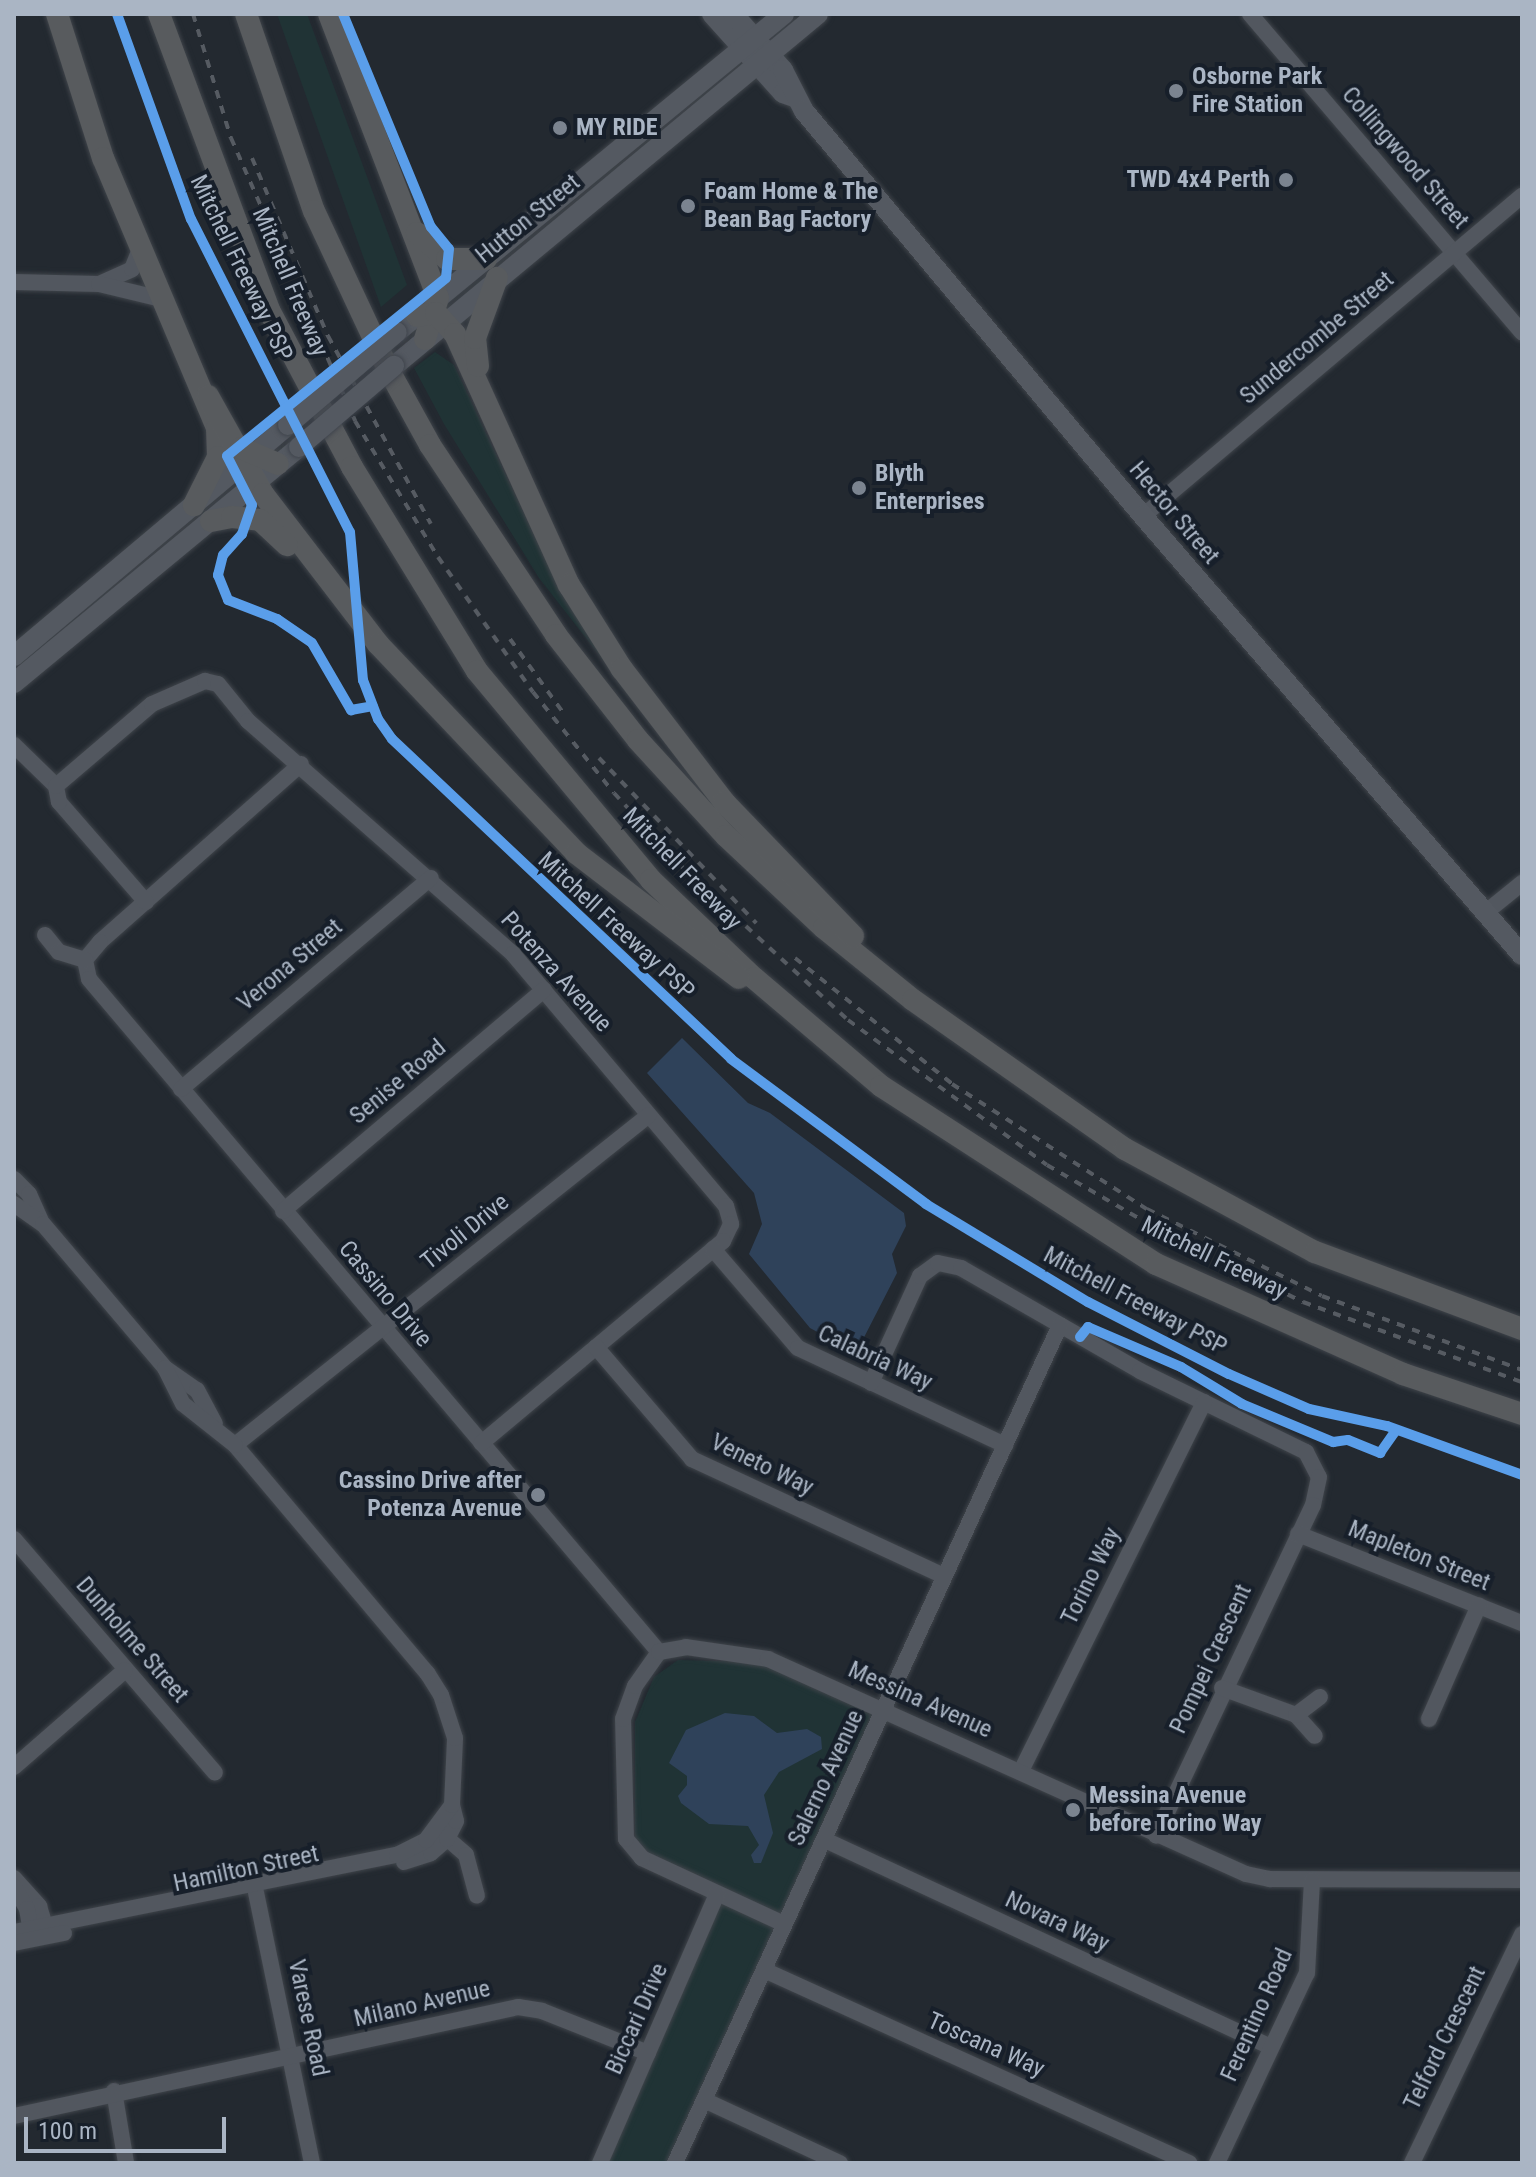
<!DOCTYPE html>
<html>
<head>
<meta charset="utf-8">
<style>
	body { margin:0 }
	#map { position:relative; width:1536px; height:2177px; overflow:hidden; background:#232930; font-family:"Roboto Condensed",sans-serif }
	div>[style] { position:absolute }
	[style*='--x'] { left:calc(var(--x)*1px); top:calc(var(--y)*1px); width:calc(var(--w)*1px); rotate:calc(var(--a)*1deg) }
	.green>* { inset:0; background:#203335 }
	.water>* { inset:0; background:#2f425a }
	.roads { filter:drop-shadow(0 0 2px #3f444a) drop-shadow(0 0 2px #3f444a) }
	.minor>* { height:16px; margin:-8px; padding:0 8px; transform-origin:8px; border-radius:8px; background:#52575f }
	.major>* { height:20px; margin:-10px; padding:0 10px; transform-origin:10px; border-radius:10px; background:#545961 }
	.highway>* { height:22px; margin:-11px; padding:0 11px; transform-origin:11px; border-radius:11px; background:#585b5e }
	.rail>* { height:4px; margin-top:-2px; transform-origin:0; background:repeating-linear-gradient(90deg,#565b62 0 8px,transparent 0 16px) }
	.bridges { filter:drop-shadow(0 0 2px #40454d) drop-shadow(0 0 2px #40454d) }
	.major-bridge>* { height:20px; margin:-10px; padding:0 10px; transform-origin:10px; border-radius:10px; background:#545961 }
	.cycleway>* { height:10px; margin:-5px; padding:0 5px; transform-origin:5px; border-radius:5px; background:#5a9eea }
	.dots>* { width:22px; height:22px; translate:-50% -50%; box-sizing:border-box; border:4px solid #171f2a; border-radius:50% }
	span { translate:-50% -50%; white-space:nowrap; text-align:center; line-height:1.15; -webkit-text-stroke:8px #171f2a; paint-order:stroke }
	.poi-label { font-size:24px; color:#aab5c4; font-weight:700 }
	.left { translate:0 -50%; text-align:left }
	.right { translate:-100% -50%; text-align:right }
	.street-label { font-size:24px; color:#aab5c4 }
	.frame { position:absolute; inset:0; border:16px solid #aab5c4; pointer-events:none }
	.scale { position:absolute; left:24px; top:2117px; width:202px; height:36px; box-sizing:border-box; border:4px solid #aab5c4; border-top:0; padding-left:10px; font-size:24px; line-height:28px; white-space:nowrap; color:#aab5c4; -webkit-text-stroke:6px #171f2a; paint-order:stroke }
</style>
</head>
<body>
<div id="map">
	<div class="green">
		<i style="clip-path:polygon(277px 14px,307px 14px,407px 285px,381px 307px)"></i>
		<i style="clip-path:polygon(435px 352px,454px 365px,551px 571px,608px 658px,604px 661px,539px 578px,444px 424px,414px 368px)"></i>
		<i style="clip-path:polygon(678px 1660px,758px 1662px,881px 1715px,785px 1921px,668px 1866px,635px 1843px,635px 1722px,654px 1677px)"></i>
		<i style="clip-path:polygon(721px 1901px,784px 1929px,673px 2163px,604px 2163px)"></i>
	</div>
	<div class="water">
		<i style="clip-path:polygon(682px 1038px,748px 1103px,770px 1113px,904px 1213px,906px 1226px,892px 1254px,897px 1273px,856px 1353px,810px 1328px,749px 1254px,762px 1224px,754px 1193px,647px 1073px)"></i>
		<i style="clip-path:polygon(725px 1713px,754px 1716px,777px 1733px,807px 1729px,821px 1737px,822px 1749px,779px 1772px,764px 1795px,773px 1833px,761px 1863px,754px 1863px,751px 1855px,759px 1845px,748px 1826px,709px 1824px,681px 1803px,678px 1796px,687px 1785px,687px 1776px,669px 1763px,686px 1730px)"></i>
	</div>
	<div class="roads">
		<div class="minor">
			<i style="--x:1250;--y:14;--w:419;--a:49.5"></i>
			<i style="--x:14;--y:282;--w:85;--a:1.3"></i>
			<i style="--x:99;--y:284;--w:36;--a:-24"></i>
			<i style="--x:132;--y:269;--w:22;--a:-68"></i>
			<i style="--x:99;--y:284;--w:64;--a:13.6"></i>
			<i style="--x:1143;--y:516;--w:496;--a:-40.2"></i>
			<i style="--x:14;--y:745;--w:59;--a:44.3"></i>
			<i style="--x:301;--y:764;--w:268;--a:138.5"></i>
			<i style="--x:100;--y:942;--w:23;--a:130"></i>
			<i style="--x:85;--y:960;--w:19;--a:78"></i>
			<i style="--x:89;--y:979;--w:882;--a:49.74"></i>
			<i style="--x:146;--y:902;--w:133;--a:-131"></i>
			<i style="--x:59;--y:802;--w:16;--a:-101"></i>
			<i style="--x:56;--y:786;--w:126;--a:-40.5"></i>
			<i style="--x:152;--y:704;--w:58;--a:-23.5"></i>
			<i style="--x:205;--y:681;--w:13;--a:13"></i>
			<i style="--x:218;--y:684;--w:48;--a:51"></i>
			<i style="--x:248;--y:721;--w:353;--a:41.3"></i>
			<i style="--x:513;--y:954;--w:330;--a:49.8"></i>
			<i style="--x:726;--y:1206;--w:19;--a:74"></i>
			<i style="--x:731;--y:1224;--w:19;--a:115"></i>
			<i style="--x:723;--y:1241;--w:315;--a:140.1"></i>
			<i style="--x:1485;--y:913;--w:48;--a:-39"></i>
			<i style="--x:45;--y:935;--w:22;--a:51"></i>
			<i style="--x:59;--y:952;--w:27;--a:17"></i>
			<i style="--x:181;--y:1089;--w:327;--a:-40.2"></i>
			<i style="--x:14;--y:1179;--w:21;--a:45"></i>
			<i style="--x:29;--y:1194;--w:32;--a:66"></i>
			<i style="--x:14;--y:1204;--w:35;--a:35"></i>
			<i style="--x:43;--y:1224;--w:189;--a:49.7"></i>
			<i style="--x:165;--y:1368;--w:39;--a:35"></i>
			<i style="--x:197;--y:1390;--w:38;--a:62"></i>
			<i style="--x:283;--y:1211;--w:342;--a:-40.3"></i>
			<i style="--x:713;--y:1249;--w:130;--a:49.4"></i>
			<i style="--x:798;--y:1348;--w:229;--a:25.1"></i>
			<i style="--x:596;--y:1347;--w:148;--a:49.4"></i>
			<i style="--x:692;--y:1459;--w:278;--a:24.9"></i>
			<i style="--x:871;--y:1383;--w:118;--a:-65.4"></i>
			<i style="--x:920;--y:1276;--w:22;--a:-36"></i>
			<i style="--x:938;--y:1263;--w:24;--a:12"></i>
			<i style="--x:961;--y:1268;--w:207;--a:29.9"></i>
			<i style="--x:1140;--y:1371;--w:185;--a:26"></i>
			<i style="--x:1306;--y:1452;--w:28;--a:63"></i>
			<i style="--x:1319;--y:1477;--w:29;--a:102"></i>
			<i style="--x:1313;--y:1505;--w:366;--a:115.4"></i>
			<i style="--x:235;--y:1445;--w:529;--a:-38.56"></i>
			<i style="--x:1298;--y:1534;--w:241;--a:21.7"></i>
			<i style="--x:14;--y:1539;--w:308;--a:49.3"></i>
			<i style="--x:1222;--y:1688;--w:79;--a:20"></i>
			<i style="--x:1296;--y:1715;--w:28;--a:48"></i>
			<i style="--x:1296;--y:1715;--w:30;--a:-37"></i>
			<i style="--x:1429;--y:1719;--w:124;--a:-66.3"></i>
			<i style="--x:14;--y:1767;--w:147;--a:-41.1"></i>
			<i style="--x:1021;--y:1771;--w:412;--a:-63.6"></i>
			<i style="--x:441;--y:1833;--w:33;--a:41"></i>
			<i style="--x:466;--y:1855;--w:42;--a:75"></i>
			<i style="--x:825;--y:1840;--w:491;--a:24.9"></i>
			<i style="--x:404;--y:1862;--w:28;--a:-18"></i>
			<i style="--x:431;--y:1853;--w:21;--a:-41"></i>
			<i style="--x:447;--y:1839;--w:20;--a:-63"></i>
			<i style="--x:456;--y:1821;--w:16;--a:-104"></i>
			<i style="--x:14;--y:1878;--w:38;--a:48"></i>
			<i style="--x:39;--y:1906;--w:28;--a:73"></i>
			<i style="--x:254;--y:1883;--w:286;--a:78.3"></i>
			<i style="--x:14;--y:1887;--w:26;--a:59"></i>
			<i style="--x:27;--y:1909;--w:29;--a:80"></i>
			<i style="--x:784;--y:1924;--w:157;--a:-155.1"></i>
			<i style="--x:642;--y:1858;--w:25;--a:-130"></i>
			<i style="--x:626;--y:1839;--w:120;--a:-91.4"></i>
			<i style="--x:623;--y:1719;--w:35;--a:-70"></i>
			<i style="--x:635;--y:1686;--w:42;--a:-54.8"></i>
			<i style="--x:659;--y:1652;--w:27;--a:-10"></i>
			<i style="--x:686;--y:1647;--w:83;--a:8.3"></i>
			<i style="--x:768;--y:1659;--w:524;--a:24.22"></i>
			<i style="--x:1246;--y:1874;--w:25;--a:12"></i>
			<i style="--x:1270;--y:1879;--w:252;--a:0.2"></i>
			<i style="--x:14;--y:1932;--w:391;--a:-11.4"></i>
			<i style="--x:397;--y:1855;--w:33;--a:-27"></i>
			<i style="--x:426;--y:1840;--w:44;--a:-53.4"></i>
			<i style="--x:452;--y:1805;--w:67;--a:-87.4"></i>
			<i style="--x:455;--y:1738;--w:45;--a:-108"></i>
			<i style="--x:441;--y:1695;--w:26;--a:-122"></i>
			<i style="--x:427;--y:1673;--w:298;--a:-130.1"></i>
			<i style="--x:235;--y:1445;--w:66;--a:-141.7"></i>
			<i style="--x:183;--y:1404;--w:40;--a:-116.6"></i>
			<i style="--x:14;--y:1943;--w:51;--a:-11.3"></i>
			<i style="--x:764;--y:1970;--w:467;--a:24.4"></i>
			<i style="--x:114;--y:2091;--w:73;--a:80.5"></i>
			<i style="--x:704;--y:2100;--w:150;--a:24.9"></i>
			<i style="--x:14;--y:2116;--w:516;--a:-12.2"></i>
			<i style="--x:518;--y:2007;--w:24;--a:9"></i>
			<i style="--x:542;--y:2011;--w:114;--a:21.6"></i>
			<i style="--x:600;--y:2163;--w:293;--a:-66.5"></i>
			<i style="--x:675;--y:2163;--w:922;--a:-65.32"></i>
			<i style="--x:1217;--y:2163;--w:210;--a:-64.7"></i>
			<i style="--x:1307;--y:1973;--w:93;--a:-86.9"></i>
			<i style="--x:1412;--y:2163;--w:254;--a:-64.3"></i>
		</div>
		<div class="major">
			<i style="--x:712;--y:14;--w:106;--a:48.1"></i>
			<i style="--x:783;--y:93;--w:12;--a:20"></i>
			<i style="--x:733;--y:14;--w:75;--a:48.2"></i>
			<i style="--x:783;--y:70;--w:46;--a:62.9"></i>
			<i style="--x:804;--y:111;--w:528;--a:50.07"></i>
			<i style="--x:1143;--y:516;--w:580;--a:49.2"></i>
			<i style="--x:397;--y:332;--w:501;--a:-39.41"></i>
			<i style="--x:394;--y:366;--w:551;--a:-39.7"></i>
			<i style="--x:14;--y:656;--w:358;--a:-40.1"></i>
			<i style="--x:14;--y:683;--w:370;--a:-39.6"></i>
		</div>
		<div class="highway">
			<i style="--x:57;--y:14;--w:151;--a:72.3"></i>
			<i style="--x:103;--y:158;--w:293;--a:67.1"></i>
			<i style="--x:217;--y:428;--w:29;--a:88"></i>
			<i style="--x:218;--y:457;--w:54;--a:116.6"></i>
			<i style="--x:159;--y:14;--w:316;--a:69.6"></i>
			<i style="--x:269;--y:310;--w:178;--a:62.1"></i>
			<i style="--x:352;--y:467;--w:239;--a:58.5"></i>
			<i style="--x:477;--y:671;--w:272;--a:50.2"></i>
			<i style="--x:651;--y:880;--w:142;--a:43.6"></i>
			<i style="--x:754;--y:978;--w:167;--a:40.4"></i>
			<i style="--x:881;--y:1086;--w:328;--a:32.9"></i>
			<i style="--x:1156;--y:1264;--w:270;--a:24"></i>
			<i style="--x:1403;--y:1374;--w:126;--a:18.6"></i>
			<i style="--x:246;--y:14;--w:208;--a:71"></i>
			<i style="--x:314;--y:211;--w:172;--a:64.9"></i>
			<i style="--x:387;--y:367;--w:89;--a:61.1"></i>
			<i style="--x:430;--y:445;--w:228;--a:56.4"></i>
			<i style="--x:556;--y:635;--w:133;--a:52"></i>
			<i style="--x:638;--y:740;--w:130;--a:47.5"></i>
			<i style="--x:726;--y:836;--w:134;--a:43.2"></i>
			<i style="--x:824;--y:928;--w:114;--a:39"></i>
			<i style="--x:913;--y:1000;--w:259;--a:35.1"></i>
			<i style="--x:1125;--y:1149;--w:216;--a:28.5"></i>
			<i style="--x:1315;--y:1252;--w:221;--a:20.4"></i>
			<i style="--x:329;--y:14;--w:304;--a:69"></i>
			<i style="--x:438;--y:298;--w:43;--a:107.6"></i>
			<i style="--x:417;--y:233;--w:40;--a:41"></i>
			<i style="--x:447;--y:259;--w:39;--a:0"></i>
			<i style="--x:417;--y:316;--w:19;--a:-9"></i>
			<i style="--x:436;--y:313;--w:28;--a:48"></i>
			<i style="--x:455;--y:334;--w:276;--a:65.6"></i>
			<i style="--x:569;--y:585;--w:99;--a:57.8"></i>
			<i style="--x:622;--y:669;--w:168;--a:52.5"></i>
			<i style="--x:724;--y:802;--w:186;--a:46.1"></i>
			<i style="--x:478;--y:366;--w:28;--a:-96"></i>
			<i style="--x:475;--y:338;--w:64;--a:-69.9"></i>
			<i style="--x:208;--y:396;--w:112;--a:60.7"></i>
			<i style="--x:263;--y:494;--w:189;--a:52.5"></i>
			<i style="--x:378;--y:644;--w:288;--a:46.5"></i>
			<i style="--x:576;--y:853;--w:205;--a:37.5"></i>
			<i style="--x:241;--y:448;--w:40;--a:23.4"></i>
			<i style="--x:211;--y:521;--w:21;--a:-11"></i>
			<i style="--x:232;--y:517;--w:28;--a:6"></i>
			<i style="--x:260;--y:520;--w:37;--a:43"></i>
		</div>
	</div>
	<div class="rail">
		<i style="--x:193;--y:14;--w:130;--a:73"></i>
		<i style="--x:231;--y:138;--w:309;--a:66.3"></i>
		<i style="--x:355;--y:421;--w:159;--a:58.6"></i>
		<i style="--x:438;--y:557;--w:165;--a:54.9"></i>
		<i style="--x:533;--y:692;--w:129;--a:51.3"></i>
		<i style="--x:614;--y:793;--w:108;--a:47.3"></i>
		<i style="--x:687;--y:872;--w:219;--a:42.6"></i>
		<i style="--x:848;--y:1020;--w:246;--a:36.1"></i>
		<i style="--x:1047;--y:1165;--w:129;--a:30.1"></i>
		<i style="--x:1159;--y:1230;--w:161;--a:26.6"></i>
		<i style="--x:1303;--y:1302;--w:233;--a:20.1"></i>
		<i style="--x:252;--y:158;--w:194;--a:66.9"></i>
		<i style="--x:328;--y:336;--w:214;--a:61.3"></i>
		<i style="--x:510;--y:639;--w:89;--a:54.2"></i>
		<i style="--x:599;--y:758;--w:228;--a:46.4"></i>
		<i style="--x:795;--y:958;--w:201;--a:38.7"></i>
		<i style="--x:952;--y:1084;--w:232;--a:32.7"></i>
		<i style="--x:1147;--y:1209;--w:195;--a:26.4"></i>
		<i style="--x:1322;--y:1296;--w:213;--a:20.3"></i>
	</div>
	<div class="bridges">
		<div class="major-bridge">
			<i style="--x:288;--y:425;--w:143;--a:-40.5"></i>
			<i style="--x:299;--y:447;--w:125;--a:-40.5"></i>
		</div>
	</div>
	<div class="cycleway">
		<i style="--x:117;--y:14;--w:218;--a:70.2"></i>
		<i style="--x:191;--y:219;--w:351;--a:63.1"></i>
		<i style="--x:350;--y:532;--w:149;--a:85"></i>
		<i style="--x:363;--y:680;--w:42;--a:69"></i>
		<i style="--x:378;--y:719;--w:24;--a:55"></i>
		<i style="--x:392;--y:739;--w:466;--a:43.3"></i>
		<i style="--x:731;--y:1059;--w:243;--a:36.6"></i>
		<i style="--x:926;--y:1204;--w:189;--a:31.2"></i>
		<i style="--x:1088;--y:1302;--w:158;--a:27.1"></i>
		<i style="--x:1229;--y:1374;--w:87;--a:23.6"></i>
		<i style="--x:1309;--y:1409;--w:80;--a:12.3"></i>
		<i style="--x:1387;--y:1426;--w:144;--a:19.9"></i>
		<i style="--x:343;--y:14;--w:230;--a:67.6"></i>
		<i style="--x:431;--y:227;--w:28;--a:51"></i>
		<i style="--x:449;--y:249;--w:29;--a:96"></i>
		<i style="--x:446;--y:278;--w:282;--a:140.9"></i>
		<i style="--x:227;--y:456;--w:55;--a:63"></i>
		<i style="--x:252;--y:505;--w:31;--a:109"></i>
		<i style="--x:242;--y:534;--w:28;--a:132"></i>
		<i style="--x:223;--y:555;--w:21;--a:104"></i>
		<i style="--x:218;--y:575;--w:27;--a:68"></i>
		<i style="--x:228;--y:600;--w:53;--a:21.2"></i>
		<i style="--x:277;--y:619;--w:42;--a:34.4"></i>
		<i style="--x:312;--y:643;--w:78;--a:59.8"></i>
		<i style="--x:351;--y:710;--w:22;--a:-10"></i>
		<i style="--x:1080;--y:1337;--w:13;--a:-51"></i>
		<i style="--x:1088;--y:1327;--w:101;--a:23.3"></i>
		<i style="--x:1181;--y:1367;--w:71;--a:31.2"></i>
		<i style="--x:1242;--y:1404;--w:99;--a:22.7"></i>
		<i style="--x:1333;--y:1442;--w:15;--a:-8"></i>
		<i style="--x:1348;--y:1440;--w:35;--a:22"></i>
		<i style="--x:1380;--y:1453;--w:28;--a:-55"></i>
	</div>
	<div class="dots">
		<i style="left:1176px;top:91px;background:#7b8490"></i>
		<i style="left:560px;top:128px;background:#7b8490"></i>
		<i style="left:1286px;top:180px;background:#7b8490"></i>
		<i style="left:688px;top:206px;background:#7b8490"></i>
		<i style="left:859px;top:488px;background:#7b8490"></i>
		<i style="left:538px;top:1495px;background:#7b8490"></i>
		<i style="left:1073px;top:1810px;background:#7b8490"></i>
	</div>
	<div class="poi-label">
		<span class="left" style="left:1192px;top:91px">Osborne Park<br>Fire Station</span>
		<span class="left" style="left:576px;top:128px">MY RIDE</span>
		<span class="right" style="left:1270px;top:180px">TWD 4x4 Perth</span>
		<span class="left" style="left:704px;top:206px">Foam Home &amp; The<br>Bean Bag Factory</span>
		<span class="left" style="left:875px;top:488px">Blyth<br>Enterprises</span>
		<span class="right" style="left:522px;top:1495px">Cassino Drive after<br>Potenza Avenue</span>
		<span class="left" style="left:1089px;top:1810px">Messina Avenue<br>before Torino Way</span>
	</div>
	<div class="street-label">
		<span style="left:1405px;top:158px;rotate:49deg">Collingwood Street</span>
		<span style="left:528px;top:219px;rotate:-39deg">Hutton Street</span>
		<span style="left:241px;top:268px;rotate:64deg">Mitchell Freeway PSP</span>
		<span style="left:290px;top:282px;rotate:67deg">Mitchell Freeway</span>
		<span style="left:1317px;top:338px;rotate:-40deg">Sundercombe Street</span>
		<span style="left:1174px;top:513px;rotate:50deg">Hector Street</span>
		<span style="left:682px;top:869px;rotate:46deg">Mitchell Freeway</span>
		<span style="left:616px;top:926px;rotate:43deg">Mitchell Freeway PSP</span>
		<span style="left:290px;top:965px;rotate:-40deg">Verona Street</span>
		<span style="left:556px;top:972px;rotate:48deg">Potenza Avenue</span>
		<span style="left:398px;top:1082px;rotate:-40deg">Senise Road</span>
		<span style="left:465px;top:1232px;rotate:-39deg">Tivoli Drive</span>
		<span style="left:1214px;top:1258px;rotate:26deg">Mitchell Freeway</span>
		<span style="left:385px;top:1294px;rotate:50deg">Cassino Drive</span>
		<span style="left:1135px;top:1301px;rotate:28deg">Mitchell Freeway PSP</span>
		<span style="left:875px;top:1358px;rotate:25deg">Calabria Way</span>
		<span style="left:762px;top:1465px;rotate:26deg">Veneto Way</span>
		<span style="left:1419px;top:1556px;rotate:22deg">Mapleton Street</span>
		<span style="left:1091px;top:1576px;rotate:-64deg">Torino Way</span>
		<span style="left:132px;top:1640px;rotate:49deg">Dunholme Street</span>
		<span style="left:1211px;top:1659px;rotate:-65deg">Pompei Crescent</span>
		<span style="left:920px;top:1700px;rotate:24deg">Messina Avenue</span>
		<span style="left:826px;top:1778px;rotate:-65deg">Salerno Avenue</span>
		<span style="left:246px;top:1869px;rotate:-12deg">Hamilton Street</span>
		<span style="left:1057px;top:1922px;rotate:25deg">Novara Way</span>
		<span style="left:422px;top:2004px;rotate:-13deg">Milano Avenue</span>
		<span style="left:1257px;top:2015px;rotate:-66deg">Ferentino Road</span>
		<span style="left:308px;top:2018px;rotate:78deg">Varese Road</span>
		<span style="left:637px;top:2019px;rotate:-66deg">Biccari Drive</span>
		<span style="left:1445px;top:2038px;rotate:-64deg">Telford Crescent</span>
		<span style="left:986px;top:2045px;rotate:24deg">Toscana Way</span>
	</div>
	<div class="frame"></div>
	<div class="scale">100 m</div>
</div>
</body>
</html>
